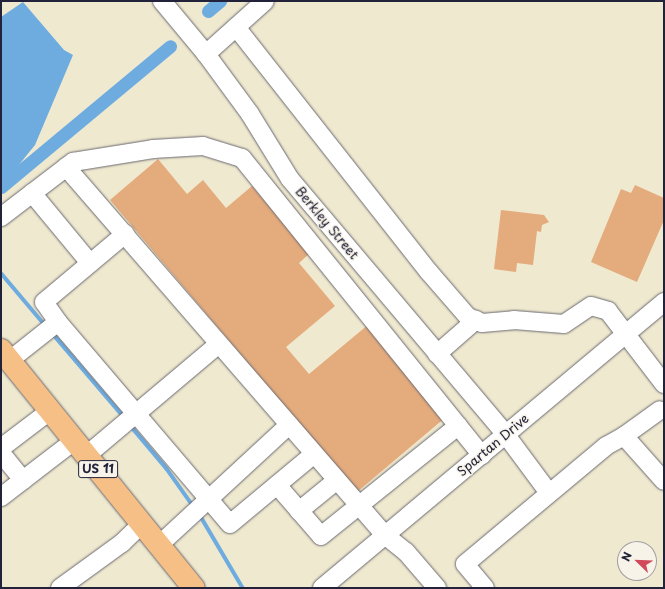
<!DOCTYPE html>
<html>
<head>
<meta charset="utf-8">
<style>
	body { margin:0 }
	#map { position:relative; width:665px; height:589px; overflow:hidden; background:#efe9d0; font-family:"Playpen Sans",sans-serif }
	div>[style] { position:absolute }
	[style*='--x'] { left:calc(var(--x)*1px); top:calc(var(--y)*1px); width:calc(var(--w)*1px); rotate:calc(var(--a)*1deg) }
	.water>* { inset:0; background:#6eace0 }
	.stream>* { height:3.5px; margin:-1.75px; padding:0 1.75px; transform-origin:1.75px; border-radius:1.75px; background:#6eace0 }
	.canal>* { height:13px; margin:-6.5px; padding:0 6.5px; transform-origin:6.5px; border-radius:6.5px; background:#6eace0 }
	.building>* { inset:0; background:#e4ab7d }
	.roads { filter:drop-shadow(0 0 1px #6a686f) drop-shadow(0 0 1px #6a686f) }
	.minor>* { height:18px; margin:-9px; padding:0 9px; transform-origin:9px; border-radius:9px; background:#fff }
	.major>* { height:22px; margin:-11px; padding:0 11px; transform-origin:11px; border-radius:11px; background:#f5bf86 }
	span { translate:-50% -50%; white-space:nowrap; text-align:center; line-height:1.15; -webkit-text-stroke:3px #f7f3e8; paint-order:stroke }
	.shield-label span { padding:1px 3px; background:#f7f3e8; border:1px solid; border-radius:3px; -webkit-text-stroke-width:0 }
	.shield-label { font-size:12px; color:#22223b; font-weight:700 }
	.street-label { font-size:13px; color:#22223b }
	.frame { position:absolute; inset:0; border:2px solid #22223b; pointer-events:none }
	.north { position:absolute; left:617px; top:541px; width:40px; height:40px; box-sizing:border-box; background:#f7f3e8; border:1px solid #a29fa3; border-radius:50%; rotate:293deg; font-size:11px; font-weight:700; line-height:16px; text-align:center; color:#22223b }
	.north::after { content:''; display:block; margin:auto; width:14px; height:18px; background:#d1495b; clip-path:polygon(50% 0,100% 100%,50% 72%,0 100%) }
</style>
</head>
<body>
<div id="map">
	<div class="water">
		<i style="clip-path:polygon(23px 2px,64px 50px,73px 55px,35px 145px,1px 187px,1px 17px)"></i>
	</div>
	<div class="stream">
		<i style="--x:1;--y:273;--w:70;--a:49.7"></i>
		<i style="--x:53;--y:334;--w:109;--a:49.5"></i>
		<i style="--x:130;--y:425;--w:57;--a:49.9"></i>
		<i style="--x:167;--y:469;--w:47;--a:54.6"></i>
		<i style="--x:200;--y:515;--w:85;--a:59.5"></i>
	</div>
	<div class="canal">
		<i style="--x:208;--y:11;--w:16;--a:-40"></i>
		<i style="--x:1;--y:187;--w:220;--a:-39.8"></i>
	</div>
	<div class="building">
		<i style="clip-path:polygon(158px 159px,187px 194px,203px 180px,226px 208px,252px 186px,309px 254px,299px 263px,335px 306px,286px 347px,309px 374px,369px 324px,446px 417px,357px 492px,110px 200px)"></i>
		<i style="clip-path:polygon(635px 185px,664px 198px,664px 220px,637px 282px,591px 262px,621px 189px,631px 193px)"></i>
		<i style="clip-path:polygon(501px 210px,544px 215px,549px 222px,542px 225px,541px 232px,537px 231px,533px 265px,517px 263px,516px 272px,494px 269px)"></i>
	</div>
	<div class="roads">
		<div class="minor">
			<i style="--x:162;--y:1;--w:69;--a:50.3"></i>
			<i style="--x:206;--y:54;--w:74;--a:53.7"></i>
			<i style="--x:250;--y:114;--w:76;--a:58.4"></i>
			<i style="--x:290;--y:179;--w:335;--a:49.8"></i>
			<i style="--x:506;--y:435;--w:72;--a:53.4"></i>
			<i style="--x:236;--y:27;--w:312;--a:51.8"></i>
			<i style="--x:429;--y:272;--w:60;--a:49.1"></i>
			<i style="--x:468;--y:317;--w:15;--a:23"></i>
			<i style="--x:482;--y:323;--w:32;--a:-5"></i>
			<i style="--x:514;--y:320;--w:50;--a:4.6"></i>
			<i style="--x:564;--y:324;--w:32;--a:-34"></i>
			<i style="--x:591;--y:306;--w:18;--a:16"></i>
			<i style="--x:608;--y:311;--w:92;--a:52.5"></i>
			<i style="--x:206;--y:54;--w:79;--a:-41.9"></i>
			<i style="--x:66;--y:167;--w:488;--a:49.1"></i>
			<i style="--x:386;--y:536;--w:26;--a:39"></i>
			<i style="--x:406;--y:552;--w:48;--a:49.3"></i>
			<i style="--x:32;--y:193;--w:91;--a:50.4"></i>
			<i style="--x:1;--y:217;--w:91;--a:-37.4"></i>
			<i style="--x:73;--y:162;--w:81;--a:-9.2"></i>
			<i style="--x:153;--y:149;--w:50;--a:-3.4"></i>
			<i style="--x:203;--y:146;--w:41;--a:17.1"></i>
			<i style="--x:242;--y:158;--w:382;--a:51.1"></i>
			<i style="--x:58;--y:322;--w:265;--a:49.6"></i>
			<i style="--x:230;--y:524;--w:109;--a:-39.8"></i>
			<i style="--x:437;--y:354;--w:52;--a:-41.1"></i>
			<i style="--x:10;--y:360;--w:61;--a:-38.4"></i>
			<i style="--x:58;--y:322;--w:24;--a:-125"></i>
			<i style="--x:44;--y:302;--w:106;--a:-40"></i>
			<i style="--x:624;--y:436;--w:44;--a:-35.8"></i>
			<i style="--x:1;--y:448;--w:63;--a:-37.2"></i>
			<i style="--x:1;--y:453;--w:35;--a:51"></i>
			<i style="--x:87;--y:455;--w:172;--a:-40.1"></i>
			<i style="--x:277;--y:485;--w:67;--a:49.2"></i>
			<i style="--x:321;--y:536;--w:176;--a:-38.8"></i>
			<i style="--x:1;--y:497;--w:93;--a:-37.6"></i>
			<i style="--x:299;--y:511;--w:49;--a:-39.2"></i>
			<i style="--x:159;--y:545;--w:177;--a:-42.7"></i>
			<i style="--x:60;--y:588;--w:77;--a:-36"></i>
			<i style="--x:122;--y:543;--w:28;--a:-44"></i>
			<i style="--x:322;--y:588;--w:446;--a:-39.9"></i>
			<i style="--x:485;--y:588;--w:31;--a:-130"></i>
			<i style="--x:465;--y:564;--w:184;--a:-39.9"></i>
			<i style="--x:606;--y:446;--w:21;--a:-29"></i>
			<i style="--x:624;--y:436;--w:60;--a:48.4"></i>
		</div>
		<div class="major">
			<i style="--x:1;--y:350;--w:306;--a:51"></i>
		</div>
	</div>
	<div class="shield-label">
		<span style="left:98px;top:469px">US 11</span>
	</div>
	<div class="street-label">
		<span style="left:327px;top:223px;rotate:50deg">Berkley Street</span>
		<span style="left:493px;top:445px;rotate:-40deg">Spartan Drive</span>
	</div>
	<div class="frame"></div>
	<div class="north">N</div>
</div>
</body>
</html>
